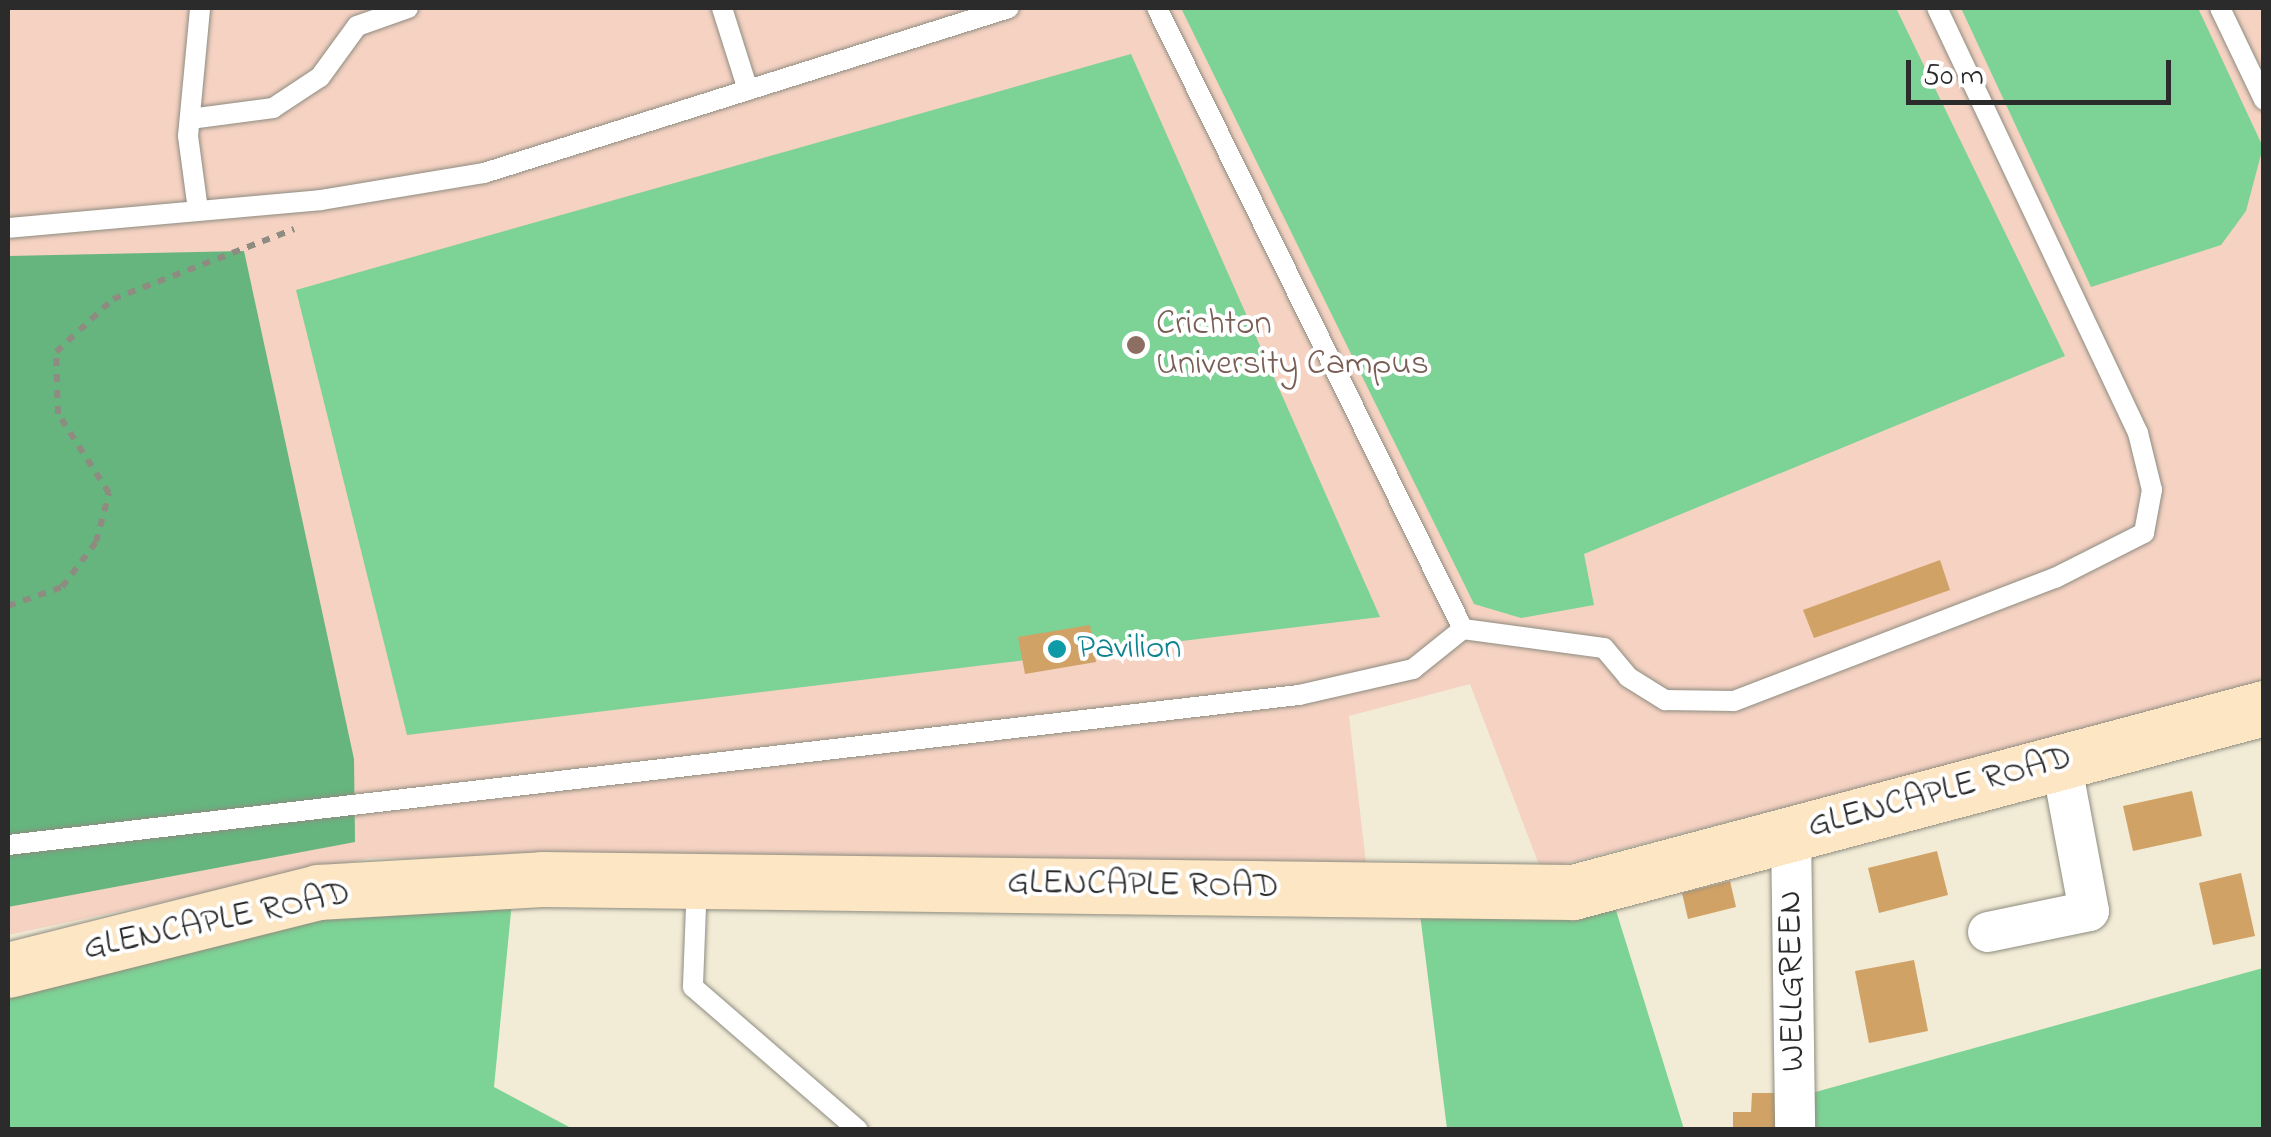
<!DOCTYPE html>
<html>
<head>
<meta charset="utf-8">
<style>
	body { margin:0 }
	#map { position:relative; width:2271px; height:1137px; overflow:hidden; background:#f2ecd6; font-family:"Indie Flower",sans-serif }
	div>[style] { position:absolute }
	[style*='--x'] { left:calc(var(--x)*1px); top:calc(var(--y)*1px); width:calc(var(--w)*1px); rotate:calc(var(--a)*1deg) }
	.built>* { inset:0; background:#f5d2c2 }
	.green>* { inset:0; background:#7dd295 }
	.forest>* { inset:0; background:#66b47e }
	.building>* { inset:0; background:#d1a266 }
	.path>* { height:6px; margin-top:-3px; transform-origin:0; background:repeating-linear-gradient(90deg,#8e8c80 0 8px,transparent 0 16px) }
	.roads { filter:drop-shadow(0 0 2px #8e8c80) drop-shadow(0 0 2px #8e8c80) }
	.service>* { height:20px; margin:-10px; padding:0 10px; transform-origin:10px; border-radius:10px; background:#fff }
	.minor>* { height:40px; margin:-20px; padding:0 20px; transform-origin:20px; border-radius:20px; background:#fff }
	.secondary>* { height:55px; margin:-27.5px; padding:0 27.5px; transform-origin:27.5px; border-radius:27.5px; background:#fce6c4 }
	.dots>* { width:28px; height:28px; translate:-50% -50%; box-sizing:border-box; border:5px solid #fff; border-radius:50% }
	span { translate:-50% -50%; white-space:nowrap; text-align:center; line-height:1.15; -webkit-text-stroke:8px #fff; paint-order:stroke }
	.education-label { font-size:35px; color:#785e54 }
	.left { translate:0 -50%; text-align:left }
	.culture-label { font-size:35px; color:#0d838f }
	.street-label { font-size:35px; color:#2b2b2b }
	.frame { position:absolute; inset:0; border:10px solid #2b2b2b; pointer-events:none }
	.scale { position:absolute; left:1906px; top:60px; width:265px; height:45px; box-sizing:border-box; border:5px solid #2b2b2b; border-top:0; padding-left:12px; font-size:30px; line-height:35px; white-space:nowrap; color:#2b2b2b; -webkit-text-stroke:8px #fff; paint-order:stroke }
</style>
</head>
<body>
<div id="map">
	<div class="built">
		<i style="clip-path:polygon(8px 8px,2263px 8px,2263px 684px,1541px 870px,1470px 684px,1349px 716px,1367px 872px,370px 858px,8px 935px)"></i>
	</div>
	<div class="green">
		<i style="clip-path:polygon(1181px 8px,1896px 8px,2065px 356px,1584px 554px,1594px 605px,1521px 618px,1474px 604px)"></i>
		<i style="clip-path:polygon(1961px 8px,2198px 8px,2263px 147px,2246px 211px,2221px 245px,2091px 287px)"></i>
		<i style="clip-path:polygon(1131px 54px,1380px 617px,407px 735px,296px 290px)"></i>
		<i style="clip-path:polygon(514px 881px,494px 1087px,573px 1129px,8px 1130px,8px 970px)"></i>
		<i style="clip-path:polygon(1417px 890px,1614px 904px,1684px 1129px,1447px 1129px)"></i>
		<i style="clip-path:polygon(2263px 968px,2263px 1129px,1801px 1130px,1801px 1096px)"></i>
	</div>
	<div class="forest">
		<i style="clip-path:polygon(244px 251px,354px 759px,355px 842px,8px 907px,8px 256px)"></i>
	</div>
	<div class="building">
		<i style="clip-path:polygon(1940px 560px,1950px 590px,1814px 638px,1803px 610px)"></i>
		<i style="clip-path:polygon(1090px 625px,1096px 662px,1025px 674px,1018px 637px)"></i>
		<i style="clip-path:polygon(2192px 791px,2202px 836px,2133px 851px,2123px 806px)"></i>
		<i style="clip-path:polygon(1937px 851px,1948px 895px,1879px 913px,1868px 868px)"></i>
		<i style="clip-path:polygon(2241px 873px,2255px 936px,2213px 945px,2199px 883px)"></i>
		<i style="clip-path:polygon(1730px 881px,1736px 907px,1688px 919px,1682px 893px)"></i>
		<i style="clip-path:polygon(1914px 960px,1928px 1031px,1869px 1043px,1855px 971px)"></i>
		<i style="clip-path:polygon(1752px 1093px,1784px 1093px,1784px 1130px,1733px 1130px,1733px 1112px,1751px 1112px)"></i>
	</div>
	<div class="path">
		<i style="--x:8;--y:606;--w:57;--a:-19.4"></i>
		<i style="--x:62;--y:587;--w:56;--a:-52.9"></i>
		<i style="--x:96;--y:542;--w:51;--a:-75.1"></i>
		<i style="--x:109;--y:493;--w:94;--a:-122.8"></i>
		<i style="--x:58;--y:414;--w:62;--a:-91.8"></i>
		<i style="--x:56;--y:352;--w:78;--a:-42.9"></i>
		<i style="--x:113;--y:299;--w:194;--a:-21.1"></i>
	</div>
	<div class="roads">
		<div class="service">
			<i style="--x:722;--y:8;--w:86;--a:72.4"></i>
			<i style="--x:1157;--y:8;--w:692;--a:63.77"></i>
			<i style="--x:2220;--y:8;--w:102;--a:64.4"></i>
			<i style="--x:190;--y:119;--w:84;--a:-7.5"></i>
			<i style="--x:273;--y:108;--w:56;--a:-33.4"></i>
			<i style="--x:320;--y:77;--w:63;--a:-54"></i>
			<i style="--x:357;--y:26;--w:54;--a:-19.4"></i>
			<i style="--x:198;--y:210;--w:75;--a:-97.7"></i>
			<i style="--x:188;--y:136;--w:129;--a:-84.6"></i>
			<i style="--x:8;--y:228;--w:314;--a:-5.1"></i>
			<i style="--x:321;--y:200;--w:165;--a:-9.4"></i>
			<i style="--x:484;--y:173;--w:550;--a:-17.45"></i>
			<i style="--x:8;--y:845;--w:1300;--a:-6.63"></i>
			<i style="--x:1299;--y:695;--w:117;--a:-12.8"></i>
			<i style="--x:1413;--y:669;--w:64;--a:-38.7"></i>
			<i style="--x:1463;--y:629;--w:142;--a:7.7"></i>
			<i style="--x:1604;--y:648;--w:38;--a:50"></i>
			<i style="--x:1628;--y:677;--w:44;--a:31.9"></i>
			<i style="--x:1665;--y:700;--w:69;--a:0.8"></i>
			<i style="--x:1734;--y:701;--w:344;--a:-21"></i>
			<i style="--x:2055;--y:578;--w:100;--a:-26.8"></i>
			<i style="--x:2144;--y:533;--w:44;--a:-79.5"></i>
			<i style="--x:2152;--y:490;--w:59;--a:-103.8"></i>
			<i style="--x:2138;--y:433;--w:470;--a:-115.3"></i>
			<i style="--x:697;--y:881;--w:106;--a:92.2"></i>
			<i style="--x:693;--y:987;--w:218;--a:40.9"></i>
		</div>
		<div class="minor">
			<i style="--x:1791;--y:832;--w:298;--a:89.2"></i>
			<i style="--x:1988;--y:932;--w:103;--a:-11.7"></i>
			<i style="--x:2089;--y:911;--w:152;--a:-100.6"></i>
		</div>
		<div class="secondary">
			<i style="--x:8;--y:970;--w:320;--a:-14.1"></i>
			<i style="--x:318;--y:892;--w:224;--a:-3.3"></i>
			<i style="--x:542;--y:879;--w:1031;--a:0.72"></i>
			<i style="--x:1573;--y:892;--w:715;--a:-14.91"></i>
		</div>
	</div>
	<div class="dots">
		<i style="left:1136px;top:345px;background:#8d6e63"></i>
		<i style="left:1057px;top:649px;background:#0f9aa8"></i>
	</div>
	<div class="education-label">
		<span class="left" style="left:1156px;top:345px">Crichton<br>University Campus</span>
	</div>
	<div class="culture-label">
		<span class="left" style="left:1077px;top:649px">Pavilion</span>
	</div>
	<div class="street-label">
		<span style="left:1940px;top:793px;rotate:-15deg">GLENCAPLE ROAD</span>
		<span style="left:1143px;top:886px;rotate:1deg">GLENCAPLE ROAD</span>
		<span style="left:217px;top:922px;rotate:-12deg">GLENCAPLE ROAD</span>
		<span style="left:1793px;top:981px;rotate:-91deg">WELLGREEN</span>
	</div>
	<div class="frame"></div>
	<div class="scale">50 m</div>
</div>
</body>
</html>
